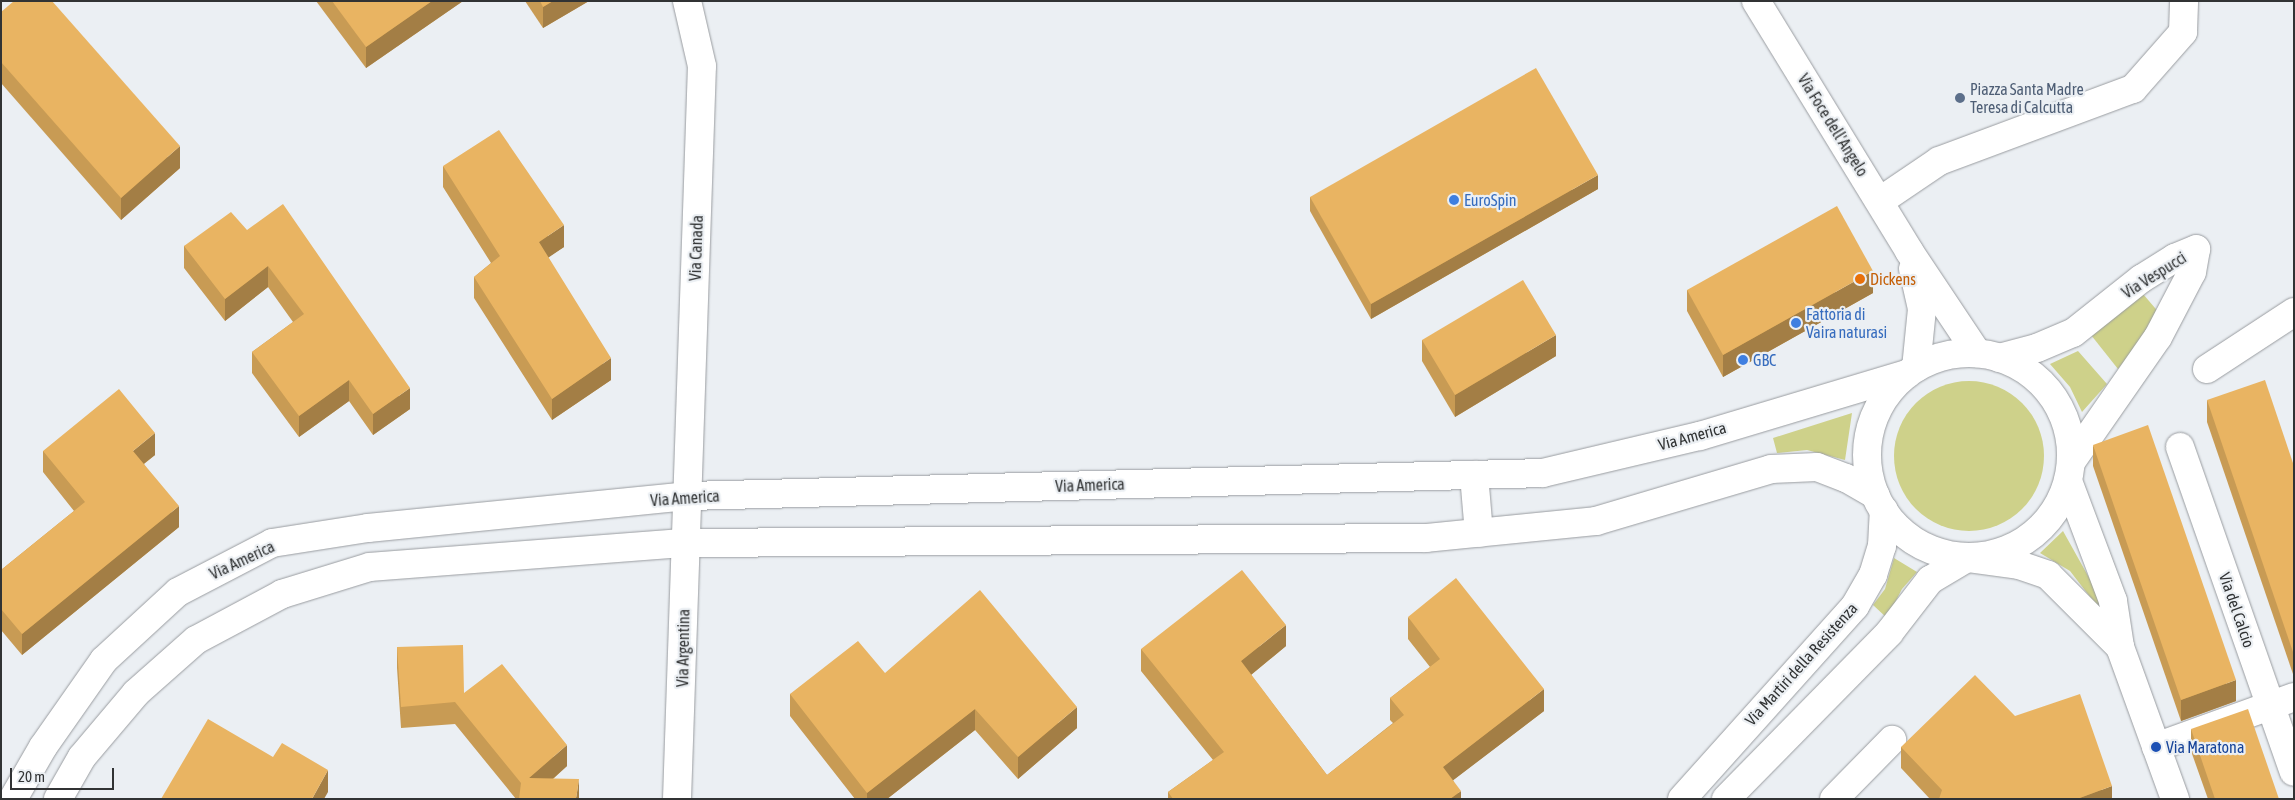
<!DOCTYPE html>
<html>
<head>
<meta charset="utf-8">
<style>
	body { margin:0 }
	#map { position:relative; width:2295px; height:800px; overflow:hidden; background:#ebeff3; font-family:"Asap Condensed",sans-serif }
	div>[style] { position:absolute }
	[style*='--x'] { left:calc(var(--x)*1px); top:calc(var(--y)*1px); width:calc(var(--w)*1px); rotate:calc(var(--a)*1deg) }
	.green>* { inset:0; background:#ced18a }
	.round { border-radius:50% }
	.roads { filter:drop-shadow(0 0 1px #999ca0) drop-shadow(0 0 1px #999ca0) }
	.minor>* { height:28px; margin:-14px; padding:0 14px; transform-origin:14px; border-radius:14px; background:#fff }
	.major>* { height:28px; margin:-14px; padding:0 14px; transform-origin:14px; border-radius:14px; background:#fff }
	.major>.ring { margin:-14px; padding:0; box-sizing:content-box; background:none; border:28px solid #fff; border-radius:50% }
	.wall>* { inset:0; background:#c89b54 }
	.shaded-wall>* { inset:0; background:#a37e45 }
	.building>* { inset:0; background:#e9b462 }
	.dots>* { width:14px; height:14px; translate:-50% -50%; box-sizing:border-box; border:2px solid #ebeff3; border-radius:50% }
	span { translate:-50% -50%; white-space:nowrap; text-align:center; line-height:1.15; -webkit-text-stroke:4.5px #ebeff3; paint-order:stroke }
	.service-label { font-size:16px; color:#4e5e75 }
	.left { translate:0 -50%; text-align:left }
	.street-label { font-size:16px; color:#313334 }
	.shop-label { font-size:16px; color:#366cbe }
	.food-label { font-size:16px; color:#c56008 }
	.transit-label { font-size:16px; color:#164399 }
	.frame { position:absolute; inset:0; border:2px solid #313334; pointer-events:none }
	.scale { position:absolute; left:10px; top:768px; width:104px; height:22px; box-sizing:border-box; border:2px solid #313334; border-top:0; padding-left:6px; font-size:15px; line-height:18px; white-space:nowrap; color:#313334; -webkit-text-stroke:4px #ebeff3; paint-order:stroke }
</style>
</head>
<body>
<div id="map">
	<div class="green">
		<i style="clip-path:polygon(2143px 294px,2161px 315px,2118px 369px,2091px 335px)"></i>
		<i style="clip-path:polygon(2078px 351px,2107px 384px,2082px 412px,2070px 387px,2050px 364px)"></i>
		<i class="round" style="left:1894px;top:381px;width:150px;height:150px"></i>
		<i style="clip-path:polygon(1852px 413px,1845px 460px,1807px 450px,1777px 453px,1773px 438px)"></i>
		<i style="clip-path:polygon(2063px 531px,2111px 617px,2108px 620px,2070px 571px,2040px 553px)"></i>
		<i style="clip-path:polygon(1894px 558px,1917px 572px,1902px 589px,1887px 618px,1873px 605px,1885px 589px)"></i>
	</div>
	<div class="roads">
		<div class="minor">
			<i style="--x:1880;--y:201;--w:71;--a:-34.1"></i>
			<i style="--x:1939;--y:161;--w:207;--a:-20.4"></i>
			<i style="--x:2133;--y:89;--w:76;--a:-48.7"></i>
			<i style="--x:2183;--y:32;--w:31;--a:-88"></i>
			<i style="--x:1999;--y:358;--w:39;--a:-15"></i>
			<i style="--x:2037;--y:348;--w:39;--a:-23"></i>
			<i style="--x:2073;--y:333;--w:87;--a:-38.5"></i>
			<i style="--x:2141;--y:279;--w:40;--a:-32"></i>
			<i style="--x:2175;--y:258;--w:23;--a:-23"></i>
			<i style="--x:2207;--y:369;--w:104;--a:-33.2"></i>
			<i style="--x:2180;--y:447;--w:344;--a:70.7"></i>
			<i style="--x:2071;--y:462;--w:152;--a:-55.2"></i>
			<i style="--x:2158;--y:337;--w:73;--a:-62.4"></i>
			<i style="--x:2192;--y:272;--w:23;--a:-80"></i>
			<i style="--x:1474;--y:475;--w:58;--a:85.1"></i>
			<i style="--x:2068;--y:481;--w:128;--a:69.4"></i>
			<i style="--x:2113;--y:601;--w:47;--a:81.3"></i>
			<i style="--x:2120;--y:647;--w:162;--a:70.1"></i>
			<i style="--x:1967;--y:558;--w:52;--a:7.7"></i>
			<i style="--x:2019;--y:565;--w:31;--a:19"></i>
			<i style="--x:2048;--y:575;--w:102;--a:45"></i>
			<i style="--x:2156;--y:747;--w:147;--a:-19.9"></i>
			<i style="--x:13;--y:799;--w:60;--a:-60"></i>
			<i style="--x:43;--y:747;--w:106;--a:-55"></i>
			<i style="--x:104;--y:660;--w:100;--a:-42.6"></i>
			<i style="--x:178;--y:592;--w:106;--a:-27.5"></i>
			<i style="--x:272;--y:543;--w:97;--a:-8.9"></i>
			<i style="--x:368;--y:528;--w:323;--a:-5.7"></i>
			<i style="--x:689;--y:496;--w:854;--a:-1.54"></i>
			<i style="--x:1543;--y:473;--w:161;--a:-13.3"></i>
			<i style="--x:1700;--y:436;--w:216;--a:-16.7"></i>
			<i style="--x:58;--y:799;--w:48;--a:-60.3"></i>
			<i style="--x:82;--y:757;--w:84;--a:-49.8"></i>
			<i style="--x:136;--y:693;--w:80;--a:-41.5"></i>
			<i style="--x:196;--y:640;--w:98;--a:-28.1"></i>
			<i style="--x:282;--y:594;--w:92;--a:-17.1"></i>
			<i style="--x:370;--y:567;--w:316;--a:-4.4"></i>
			<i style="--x:685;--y:543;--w:741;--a:-0.39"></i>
			<i style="--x:1426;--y:538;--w:171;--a:-5.7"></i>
			<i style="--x:1596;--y:521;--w:183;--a:-16.5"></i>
			<i style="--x:1771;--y:469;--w:46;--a:-2.5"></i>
			<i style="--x:1817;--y:467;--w:31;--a:21"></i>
			<i style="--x:1846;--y:478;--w:34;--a:30"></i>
			<i style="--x:677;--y:799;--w:733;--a:-88.05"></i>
			<i style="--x:702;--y:66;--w:67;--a:-103"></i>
			<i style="--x:1834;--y:799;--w:83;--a:-45.5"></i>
		</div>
		<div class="major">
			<i style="--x:1756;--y:1;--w:293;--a:58.5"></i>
			<i style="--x:1909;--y:251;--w:123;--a:56.3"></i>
			<i style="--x:1913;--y:269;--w:41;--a:77.3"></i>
			<i style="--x:1922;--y:309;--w:59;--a:95.8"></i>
			<i class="ring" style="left:1867px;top:353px;width:176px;height:176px"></i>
			<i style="--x:1682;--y:799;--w:259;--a:-48.1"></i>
			<i style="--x:1855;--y:606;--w:36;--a:-60"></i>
			<i style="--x:1873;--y:575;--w:30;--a:-73"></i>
			<i style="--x:1882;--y:546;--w:36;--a:-87"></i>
			<i style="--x:1726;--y:799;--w:233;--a:-45.5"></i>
			<i style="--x:1889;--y:633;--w:67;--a:-52.3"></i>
			<i style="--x:1930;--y:580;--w:43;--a:-30.7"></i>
		</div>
	</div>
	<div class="wall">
		<i style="clip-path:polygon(316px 1px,463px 1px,366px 68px)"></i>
		<i style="clip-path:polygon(525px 1px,589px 1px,543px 28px)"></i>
		<i style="clip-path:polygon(1px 12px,180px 168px,121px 220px,1px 83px)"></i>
		<i style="clip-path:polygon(443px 166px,564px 247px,548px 257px,611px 380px,552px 420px,474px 298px,474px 277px,491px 263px,443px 187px)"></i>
		<i style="clip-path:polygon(1598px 189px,1371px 319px,1310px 211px,1310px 197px)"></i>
		<i style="clip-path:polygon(247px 230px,410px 409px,373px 435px,349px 401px,299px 437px,252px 373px,252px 352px,293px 322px,268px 287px,225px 321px,184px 268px,184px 246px)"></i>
		<i style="clip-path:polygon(1687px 290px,1873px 293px,1723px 377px,1687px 311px)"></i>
		<i style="clip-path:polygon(1422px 340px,1556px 356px,1455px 417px,1422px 361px)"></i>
		<i style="clip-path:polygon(2207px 400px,2294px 466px,2294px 677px,2207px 422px)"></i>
		<i style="clip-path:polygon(2093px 445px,2236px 701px,2181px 721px,2093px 466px)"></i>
		<i style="clip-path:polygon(43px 451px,155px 455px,144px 464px,179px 527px,22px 655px,1px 630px,1px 570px,74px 511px,43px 472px)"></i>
		<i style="clip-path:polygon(1408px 617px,1544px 711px,1453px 780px,1461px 799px,1168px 799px,1168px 792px,1213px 760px,1141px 671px,1141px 649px,1286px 646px,1251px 675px,1327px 775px,1393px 723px,1390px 720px,1390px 698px,1430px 667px,1408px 639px)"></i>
		<i style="clip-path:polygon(397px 647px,567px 766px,553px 779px,579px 799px,516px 799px,455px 724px,401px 728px,397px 668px)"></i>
		<i style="clip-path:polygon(885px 673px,1077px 728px,1018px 779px,975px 730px,887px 799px,855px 799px,790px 716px,790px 694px)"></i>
		<i style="clip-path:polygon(2015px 716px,2112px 799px,1930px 799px,1901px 768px,1901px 747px)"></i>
		<i style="clip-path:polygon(2191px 729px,2279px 799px,2208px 799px,2191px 751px)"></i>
	</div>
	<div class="shaded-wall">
		<i style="clip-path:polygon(432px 1px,463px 1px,366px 68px,366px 47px)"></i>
		<i style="clip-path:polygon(553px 1px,589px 1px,543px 28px,543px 7px)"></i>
		<i style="clip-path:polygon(180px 146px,180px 168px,121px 220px,121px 198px)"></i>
		<i style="clip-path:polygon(1598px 175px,1598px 189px,1371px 319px,1371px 304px)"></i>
		<i style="clip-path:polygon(564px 225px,564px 247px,539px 264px,539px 242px)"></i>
		<i style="clip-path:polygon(268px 266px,268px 287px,225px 321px,225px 299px)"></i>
		<i style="clip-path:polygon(1873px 271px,1873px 293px,1723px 377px,1723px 355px)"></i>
		<i style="clip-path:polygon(1556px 335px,1556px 356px,1455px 417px,1455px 395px)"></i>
		<i style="clip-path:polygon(611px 358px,611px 380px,552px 420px,552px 399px)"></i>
		<i style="clip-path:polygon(349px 380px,349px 401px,299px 437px,299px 416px)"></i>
		<i style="clip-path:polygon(410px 388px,410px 409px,373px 435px,373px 414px)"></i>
		<i style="clip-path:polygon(155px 433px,155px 455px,133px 472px,133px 451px)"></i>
		<i style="clip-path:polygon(179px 506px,179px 527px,22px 655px,22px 634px)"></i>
		<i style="clip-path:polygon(1286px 625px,1286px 646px,1241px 683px,1241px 661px)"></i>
		<i style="clip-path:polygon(2236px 680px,2236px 701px,2181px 721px,2181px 700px)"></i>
		<i style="clip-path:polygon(1544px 689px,1544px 711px,1443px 788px,1443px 767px)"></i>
		<i style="clip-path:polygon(1077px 707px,1077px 728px,1018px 779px,1018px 757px)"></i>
		<i style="clip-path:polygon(975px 709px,975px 730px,887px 799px,867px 799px,867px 793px)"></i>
		<i style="clip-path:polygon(567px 745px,567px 766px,530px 799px,529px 778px)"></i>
		<i style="clip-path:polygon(328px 770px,328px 792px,324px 799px,312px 799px)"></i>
		<i style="clip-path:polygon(579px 779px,579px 799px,576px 799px)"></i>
		<i style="clip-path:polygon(2112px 786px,2112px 799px,2077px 799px)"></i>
		<i style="clip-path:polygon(1461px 791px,1461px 799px,1450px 799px)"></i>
	</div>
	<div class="building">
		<i style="clip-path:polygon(14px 1px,52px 1px,180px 146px,121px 198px,1px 62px,1px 12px)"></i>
		<i style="clip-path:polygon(332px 1px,432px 1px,366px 47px)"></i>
		<i style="clip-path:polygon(540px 1px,553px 1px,543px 7px)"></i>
		<i style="clip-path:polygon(1536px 68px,1598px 175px,1371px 304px,1310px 197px)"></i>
		<i style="clip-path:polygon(499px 130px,564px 225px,539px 242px,611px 358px,552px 399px,474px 277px,500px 256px,443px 166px)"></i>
		<i style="clip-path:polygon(283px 204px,410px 388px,373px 414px,349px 380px,299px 416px,252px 352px,304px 314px,268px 266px,225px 299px,184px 246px,231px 212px,247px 230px)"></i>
		<i style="clip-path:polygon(1837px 206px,1873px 271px,1723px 355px,1687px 290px)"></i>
		<i style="clip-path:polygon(1523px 280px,1556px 335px,1455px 395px,1422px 340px)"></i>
		<i style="clip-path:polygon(2265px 380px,2294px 466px,2294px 655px,2207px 400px)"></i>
		<i style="clip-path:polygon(119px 389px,155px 433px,133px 451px,179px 506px,22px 634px,1px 609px,1px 570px,85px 502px,43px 451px)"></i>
		<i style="clip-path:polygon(2148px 425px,2236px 680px,2181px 700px,2093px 445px)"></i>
		<i style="clip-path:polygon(1242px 570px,1286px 625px,1241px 661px,1327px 775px,1404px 715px,1390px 698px,1440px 659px,1408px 617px,1456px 578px,1544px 689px,1443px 767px,1461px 791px,1450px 799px,1173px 799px,1168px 792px,1224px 752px,1141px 649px)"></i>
		<i style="clip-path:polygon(980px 590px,1077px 707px,1018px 757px,975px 709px,867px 793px,790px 694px,858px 641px,885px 673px)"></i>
		<i style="clip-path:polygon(463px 645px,464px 693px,502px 664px,567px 745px,529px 778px,579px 779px,576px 799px,519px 799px,521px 783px,455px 702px,401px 707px,397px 647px)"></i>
		<i style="clip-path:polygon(1975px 675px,2015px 716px,2080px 694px,2112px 786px,2077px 799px,1939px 799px,1942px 790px,1901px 747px)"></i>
		<i style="clip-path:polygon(2248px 709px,2279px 799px,2215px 799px,2191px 729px)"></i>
		<i style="clip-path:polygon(208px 719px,273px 757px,282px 743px,328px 770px,312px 799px,161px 799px)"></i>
	</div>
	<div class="dots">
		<i style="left:1960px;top:98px;background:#5c6f8a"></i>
		<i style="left:1454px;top:200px;background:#3f7fe0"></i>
		<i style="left:1860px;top:279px;background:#e8710a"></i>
		<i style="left:1796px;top:323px;background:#3f7fe0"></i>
		<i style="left:1743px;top:360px;background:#3f7fe0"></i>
		<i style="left:2156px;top:747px;background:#1a4fb4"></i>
	</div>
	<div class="service-label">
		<span class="left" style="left:1970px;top:98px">Piazza Santa Madre<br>Teresa di Calcutta</span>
	</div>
	<div class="street-label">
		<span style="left:1833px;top:125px;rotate:58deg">Via Foce dell'Angelo</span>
		<span style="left:696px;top:248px;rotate:-88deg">Via Canada</span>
		<span style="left:2154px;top:275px;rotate:-32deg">Via Vespucci</span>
		<span style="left:1692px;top:436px;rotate:-15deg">Via America</span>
		<span style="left:1090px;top:485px;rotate:-2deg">Via America</span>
		<span style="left:685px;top:498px;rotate:-4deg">Via America</span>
		<span style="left:242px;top:560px;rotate:-25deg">Via America</span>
		<span style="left:2237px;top:610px;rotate:71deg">Via del Calcio</span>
		<span style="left:683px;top:648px;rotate:-89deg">Via Argentina</span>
		<span style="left:1801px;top:664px;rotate:-48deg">Via Martiri della Resistenza</span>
	</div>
	<div class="shop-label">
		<span class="left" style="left:1464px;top:200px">EuroSpin</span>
		<span class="left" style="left:1806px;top:323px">Fattoria di<br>Vaira naturasi</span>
		<span class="left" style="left:1753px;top:360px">GBC</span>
	</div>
	<div class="food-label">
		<span class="left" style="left:1870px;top:279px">Dickens</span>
	</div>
	<div class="transit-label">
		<span class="left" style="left:2166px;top:747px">Via Maratona</span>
	</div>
	<div class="frame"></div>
	<div class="scale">20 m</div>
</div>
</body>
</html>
